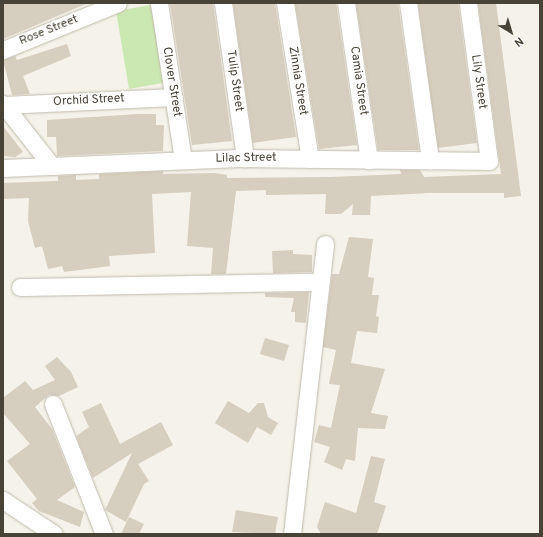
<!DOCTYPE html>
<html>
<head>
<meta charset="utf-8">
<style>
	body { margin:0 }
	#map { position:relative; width:543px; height:537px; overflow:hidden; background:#f4f2e9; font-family:Overpass,sans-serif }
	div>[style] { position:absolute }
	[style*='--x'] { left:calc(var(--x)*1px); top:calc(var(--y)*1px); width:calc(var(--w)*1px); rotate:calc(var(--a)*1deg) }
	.green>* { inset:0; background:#cbe8b2 }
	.building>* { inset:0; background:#d6cebe }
	.roads { filter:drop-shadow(0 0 1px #c0baab) drop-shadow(0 0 1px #c0baab) }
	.minor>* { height:17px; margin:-8.5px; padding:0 8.5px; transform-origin:8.5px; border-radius:8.5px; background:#fff }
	span { translate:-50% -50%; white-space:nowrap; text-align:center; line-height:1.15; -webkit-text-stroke:3px #fff; paint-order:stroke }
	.street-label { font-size:12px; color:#484337 }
	.frame { position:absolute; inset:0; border:4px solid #484337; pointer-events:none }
	.north { position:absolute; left:491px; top:12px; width:40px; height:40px; -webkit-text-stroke:3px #fff; paint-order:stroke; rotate:142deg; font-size:11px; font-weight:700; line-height:16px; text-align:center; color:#484337 }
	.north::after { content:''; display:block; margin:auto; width:14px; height:18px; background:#484337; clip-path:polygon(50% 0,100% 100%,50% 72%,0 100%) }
</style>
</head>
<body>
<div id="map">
	<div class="green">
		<i style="clip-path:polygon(151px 5px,163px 83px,129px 89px,116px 11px)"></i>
	</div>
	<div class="building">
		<i style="clip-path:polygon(3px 3px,88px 3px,3px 39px)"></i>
		<i style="clip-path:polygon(170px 3px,213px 3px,232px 141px,192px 145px)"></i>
		<i style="clip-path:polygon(233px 3px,275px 3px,296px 137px,253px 143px)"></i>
		<i style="clip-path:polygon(295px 3px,336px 3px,357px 145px,319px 149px)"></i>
		<i style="clip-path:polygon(356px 3px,398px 3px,419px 150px,378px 150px)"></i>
		<i style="clip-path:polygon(418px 3px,458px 3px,477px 143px,438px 148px)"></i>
		<i style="clip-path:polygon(478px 3px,496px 3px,521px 196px,504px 198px,504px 193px,429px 193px,371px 196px,370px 215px,352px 215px,353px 204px,341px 214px,325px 214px,326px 194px,266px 195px,266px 190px,236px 191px,226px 274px,211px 274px,213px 248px,187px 246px,191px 192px,152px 194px,155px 253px,109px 256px,110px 266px,64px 272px,62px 266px,48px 269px,42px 246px,35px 248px,28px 221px,29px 198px,3px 199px,3px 183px,58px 181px,58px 176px,76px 175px,76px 180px,99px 179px,99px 174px,163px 171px,163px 174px,215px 173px,227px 175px,227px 178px,331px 177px,401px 174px,400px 170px,420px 170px,424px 177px,501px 174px)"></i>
		<i style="clip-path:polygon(67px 44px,71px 56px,23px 76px,30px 94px,12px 95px,3px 60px,15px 56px,17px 60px)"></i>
		<i style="clip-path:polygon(137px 114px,156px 114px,156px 125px,164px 125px,163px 151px,57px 156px,56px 137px,47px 137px,47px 120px)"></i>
		<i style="clip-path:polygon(3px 126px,23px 152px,15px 157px,3px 156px)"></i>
		<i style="clip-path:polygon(349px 237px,373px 239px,368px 277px,374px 278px,372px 295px,379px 295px,376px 316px,379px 317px,377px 333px,357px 331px,351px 363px,385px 369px,371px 413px,388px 416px,385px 429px,358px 428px,355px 461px,346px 459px,342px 470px,324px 462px,330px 447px,314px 442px,319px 425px,331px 428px,340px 385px,329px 384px,336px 350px,323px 347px,332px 274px,339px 274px)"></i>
		<i style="clip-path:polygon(293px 250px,293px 254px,312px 255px,312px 272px,273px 273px,272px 251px)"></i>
		<i style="clip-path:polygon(309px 292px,306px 323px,295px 322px,295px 312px,291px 312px,294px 298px,265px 297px,265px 293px)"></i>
		<i style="clip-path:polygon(265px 338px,289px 345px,284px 361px,260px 354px)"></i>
		<i style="clip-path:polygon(57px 357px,71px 372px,78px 387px,59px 396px,49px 395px,35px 407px,52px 429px,75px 487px,57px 500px,84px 512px,80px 527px,39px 511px,32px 503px,37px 499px,7px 461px,30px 444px,3px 413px,3px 398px,25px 381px,33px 390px,55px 380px,45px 366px)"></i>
		<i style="clip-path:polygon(228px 401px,249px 413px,258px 403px,264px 403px,268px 417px,278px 423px,271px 435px,257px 427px,248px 443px,215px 423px)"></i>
		<i style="clip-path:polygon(101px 403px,120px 444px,161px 422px,173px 445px,138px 464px,149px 481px,144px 484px,126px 522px,105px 510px,132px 453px,93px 478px,76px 436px,89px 427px,82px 412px)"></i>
		<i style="clip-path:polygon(371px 456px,385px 459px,374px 502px,386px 506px,377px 534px,321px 534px,317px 527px,325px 502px,356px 513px)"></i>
		<i style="clip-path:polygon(236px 510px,278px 517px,275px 534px,232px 532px)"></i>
		<i style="clip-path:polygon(129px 517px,144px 524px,139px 534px,121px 534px)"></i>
	</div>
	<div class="roads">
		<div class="minor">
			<i style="--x:159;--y:3;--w:159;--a:81.3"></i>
			<i style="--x:223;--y:3;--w:157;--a:81.9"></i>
			<i style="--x:285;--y:3;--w:158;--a:80.9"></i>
			<i style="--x:346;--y:3;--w:159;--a:81.7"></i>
			<i style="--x:408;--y:3;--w:159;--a:82"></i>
			<i style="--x:3;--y:50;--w:124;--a:-22.2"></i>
			<i style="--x:3;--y:104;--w:78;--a:51.8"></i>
			<i style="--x:4;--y:105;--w:170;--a:-2.7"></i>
			<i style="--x:3;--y:168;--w:242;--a:-2.4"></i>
			<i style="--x:245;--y:158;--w:244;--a:0.7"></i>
			<i style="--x:489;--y:161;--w:159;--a:-97.6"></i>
			<i style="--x:20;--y:287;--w:300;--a:-1"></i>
			<i style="--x:53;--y:404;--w:140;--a:68.6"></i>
			<i style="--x:3;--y:500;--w:61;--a:33.7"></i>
			<i style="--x:292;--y:534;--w:292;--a:-83.5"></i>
		</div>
	</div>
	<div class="street-label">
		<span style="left:49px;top:31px;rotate:-22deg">Rose Street</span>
		<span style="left:234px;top:81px;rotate:82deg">Tulip Street</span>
		<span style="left:297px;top:81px;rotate:81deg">Zinnia Street</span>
		<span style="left:358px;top:81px;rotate:82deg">Camia Street</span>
		<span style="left:171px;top:82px;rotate:81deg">Clover Street</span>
		<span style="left:478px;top:82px;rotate:82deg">Lily Street</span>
		<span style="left:89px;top:101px;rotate:-3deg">Orchid Street</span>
		<span style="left:246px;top:159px;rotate:-1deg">Lilac Street</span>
	</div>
	<div class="frame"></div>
	<div class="north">N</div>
</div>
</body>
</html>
